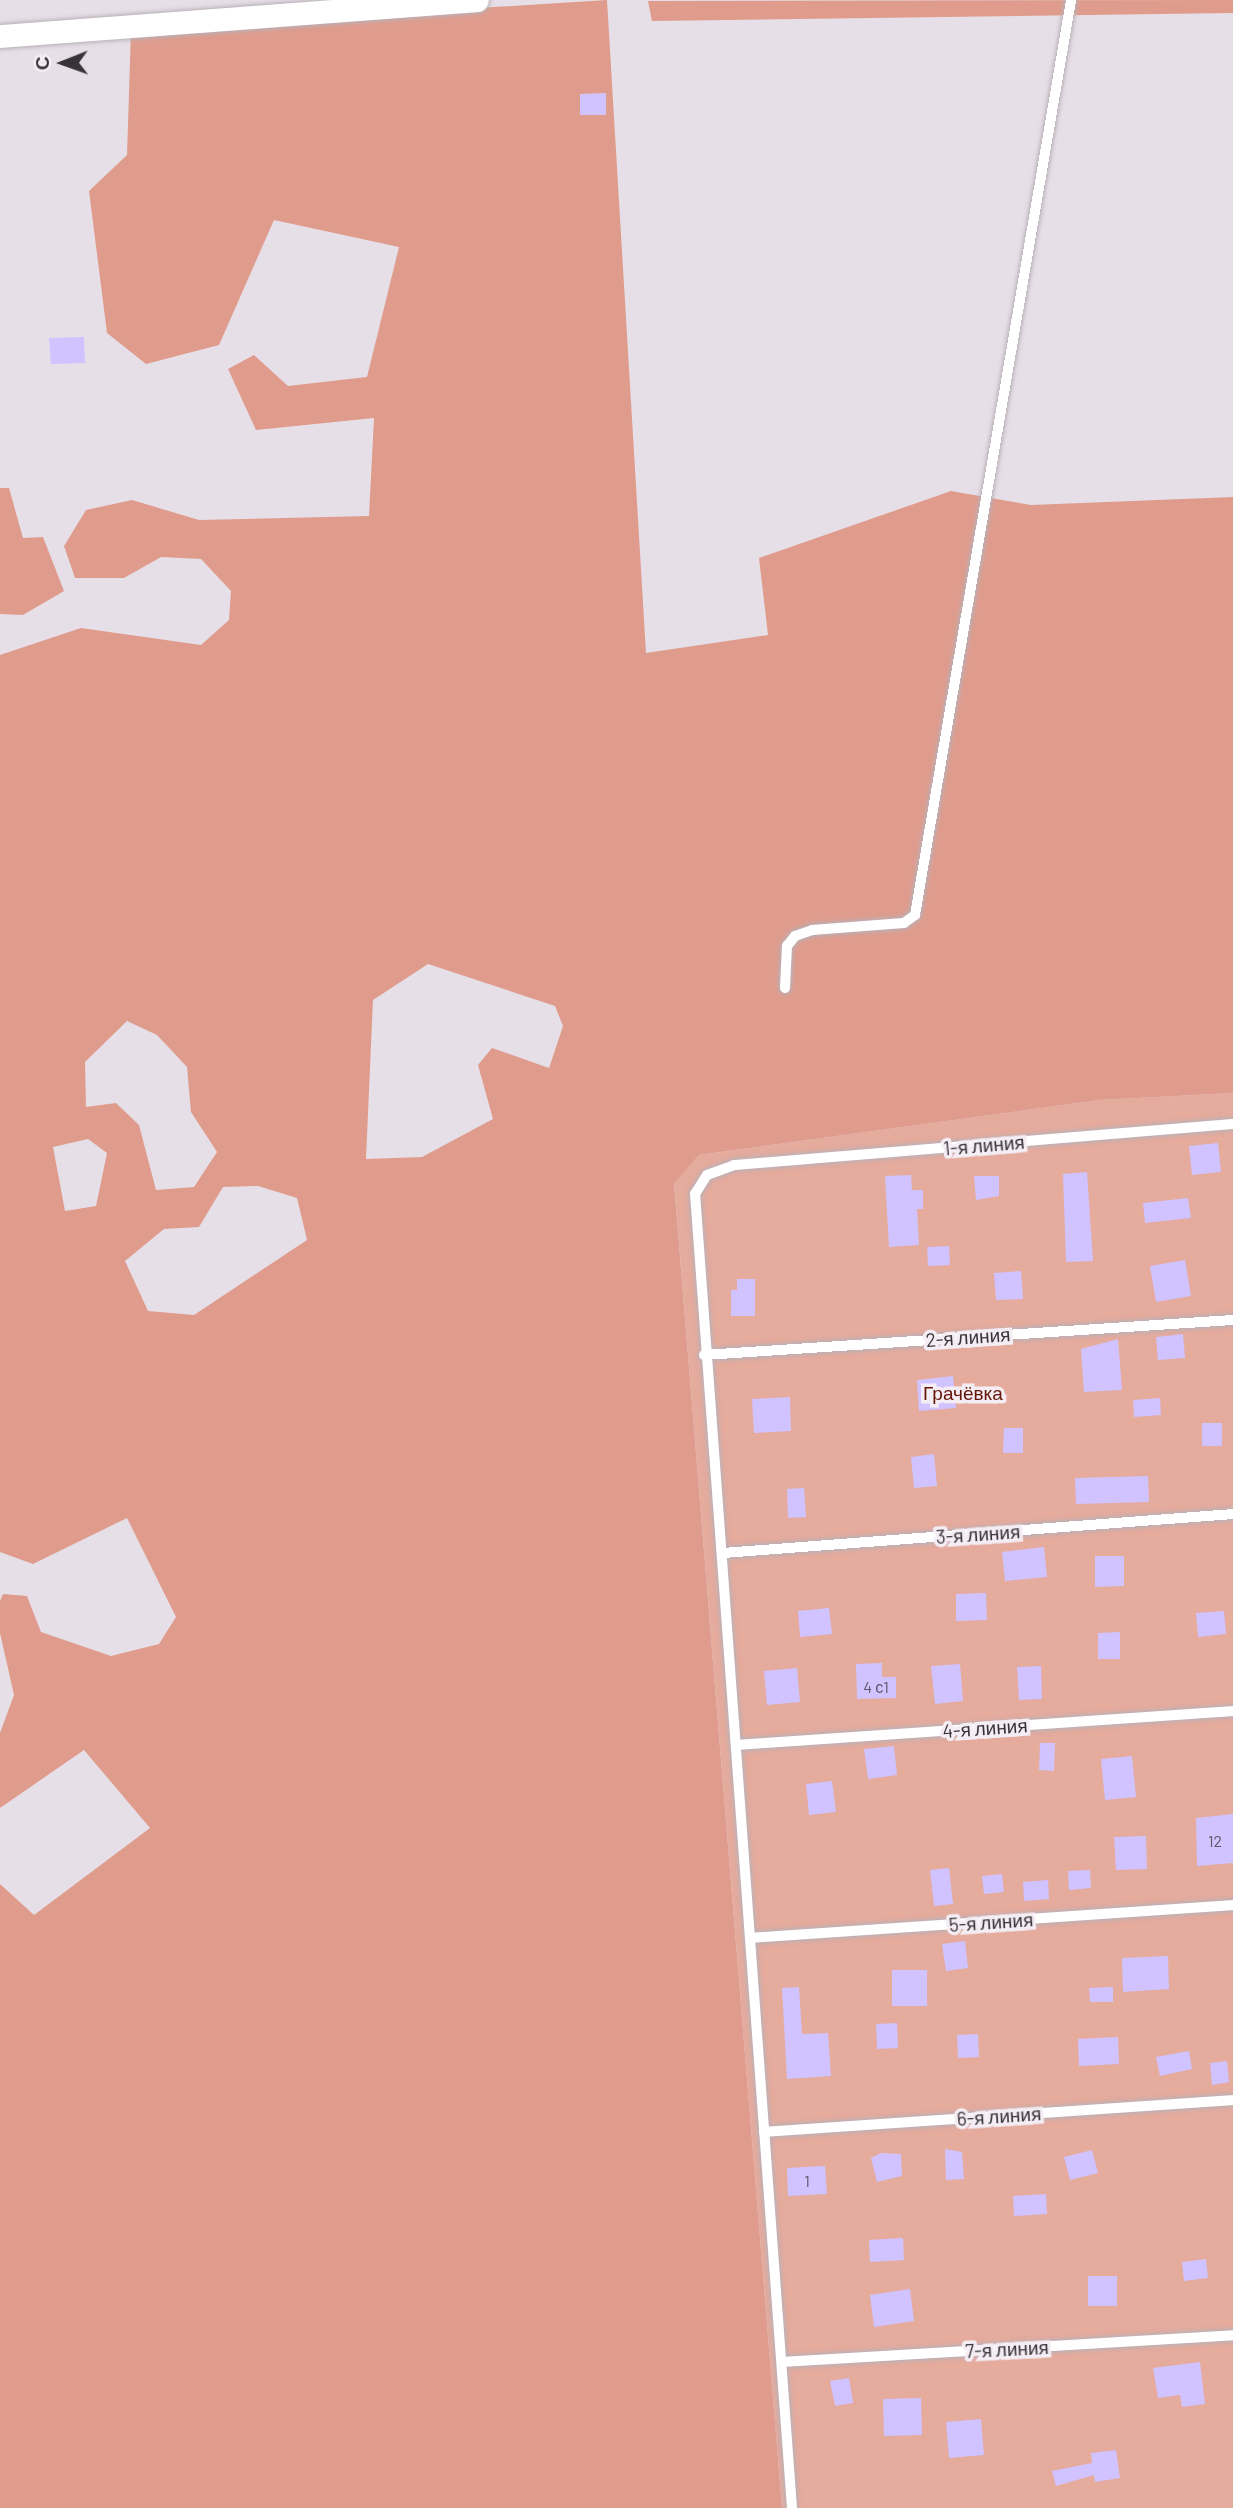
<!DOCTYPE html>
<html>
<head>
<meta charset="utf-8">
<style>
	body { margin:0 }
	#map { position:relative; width:1233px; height:2508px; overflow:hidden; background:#e7dfe7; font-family:Barlow,sans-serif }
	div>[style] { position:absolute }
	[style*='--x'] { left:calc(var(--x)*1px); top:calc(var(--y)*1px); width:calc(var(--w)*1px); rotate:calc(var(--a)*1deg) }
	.green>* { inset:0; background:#e5ab9d }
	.forest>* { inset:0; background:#df9c8d }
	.building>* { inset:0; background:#d0c3ff }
	.roads { filter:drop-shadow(0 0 2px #b8b1b8) drop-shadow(0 0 2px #b8b1b8) }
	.service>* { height:10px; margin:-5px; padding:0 5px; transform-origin:5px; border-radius:5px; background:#fff }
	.minor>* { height:23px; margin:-11.5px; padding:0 11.5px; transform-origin:11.5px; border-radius:11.5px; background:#fff }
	span { translate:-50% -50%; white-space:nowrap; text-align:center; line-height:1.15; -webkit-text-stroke:7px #f5edf4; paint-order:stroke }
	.number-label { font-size:16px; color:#5d5768 }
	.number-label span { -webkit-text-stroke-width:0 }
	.street-label { font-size:19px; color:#373336 }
	.park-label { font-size:19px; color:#641606 }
	.north { position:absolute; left:28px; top:28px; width:70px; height:70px; -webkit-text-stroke:5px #f5edf4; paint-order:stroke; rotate:269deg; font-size:19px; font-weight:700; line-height:28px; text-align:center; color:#373336 }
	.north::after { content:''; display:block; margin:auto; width:24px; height:32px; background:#373336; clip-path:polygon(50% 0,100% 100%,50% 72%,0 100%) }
</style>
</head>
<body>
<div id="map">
	<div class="green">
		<i style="clip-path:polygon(1233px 1093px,1233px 2508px,782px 2508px,674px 1182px,699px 1155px,1099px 1100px)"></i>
	</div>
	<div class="forest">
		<i style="clip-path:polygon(evenodd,607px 0,646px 653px,768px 635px,759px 558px,951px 491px,1031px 505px,1233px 497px,1233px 1093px,1099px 1100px,699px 1155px,674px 1183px,782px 2508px,0 2508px,0 1884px,34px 1915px,150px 1828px,84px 1750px,0 1808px,0 1733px,14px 1695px,0 1633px,0 1601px,3px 1594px,27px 1596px,41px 1632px,111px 1656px,159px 1644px,176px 1617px,127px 1518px,33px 1564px,0 1552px,0 655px,81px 628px,201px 645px,229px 620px,231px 591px,201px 559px,161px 557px,124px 578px,75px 578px,64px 546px,86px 510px,132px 500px,199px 520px,369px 516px,374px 418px,256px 430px,228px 369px,254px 355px,288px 386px,367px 377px,399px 247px,274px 220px,219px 345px,146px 364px,107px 333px,89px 191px,127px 155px,131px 30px,607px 0,428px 964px,555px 1006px,563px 1026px,549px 1068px,492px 1048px,478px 1065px,493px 1119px,422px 1157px,366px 1159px,373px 1000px,428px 964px,607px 0,127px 1021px,157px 1035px,187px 1067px,191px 1112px,217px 1152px,194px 1187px,156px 1190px,139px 1125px,116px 1103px,86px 1107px,85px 1062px,127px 1021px,607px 0,88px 1139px,107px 1153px,96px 1206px,65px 1211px,53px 1147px,88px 1139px,607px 0,258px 1186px,297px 1198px,307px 1240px,194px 1315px,148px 1311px,125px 1261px,164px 1229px,199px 1227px,223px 1187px,258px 1186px)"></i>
		<i style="clip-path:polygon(1233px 0,1233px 13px,652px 21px,648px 1px)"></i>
		<i style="clip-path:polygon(0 488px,9px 488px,23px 538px,43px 537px,64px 591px,23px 615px,0 614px)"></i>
	</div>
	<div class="building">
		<i style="clip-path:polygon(606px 93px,606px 115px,580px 115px,580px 94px)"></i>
		<i style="clip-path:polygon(84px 337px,85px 363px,51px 364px,49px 338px)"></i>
		<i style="clip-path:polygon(1218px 1143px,1221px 1172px,1192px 1175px,1189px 1146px)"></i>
		<i style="clip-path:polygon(1087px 1172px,1093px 1261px,1066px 1262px,1063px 1174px)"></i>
		<i style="clip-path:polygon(911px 1175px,912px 1190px,923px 1190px,923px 1209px,917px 1209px,919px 1245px,889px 1247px,885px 1176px)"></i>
		<i style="clip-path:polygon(974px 1176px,999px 1176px,999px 1196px,976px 1200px)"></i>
		<i style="clip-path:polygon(1188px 1198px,1191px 1218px,1145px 1223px,1143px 1203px)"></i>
		<i style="clip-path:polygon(949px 1246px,950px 1265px,928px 1266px,927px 1247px)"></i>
		<i style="clip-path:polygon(1185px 1260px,1191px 1296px,1156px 1302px,1150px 1266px)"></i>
		<i style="clip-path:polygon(1021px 1271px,1023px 1299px,996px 1300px,994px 1273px)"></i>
		<i style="clip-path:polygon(737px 1279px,755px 1279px,755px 1316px,731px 1316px,731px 1290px,737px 1290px)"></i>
		<i style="clip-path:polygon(1183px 1334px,1185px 1358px,1158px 1360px,1156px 1337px)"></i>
		<i style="clip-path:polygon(1118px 1339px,1122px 1390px,1084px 1392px,1081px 1349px)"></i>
		<i style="clip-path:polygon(953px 1376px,956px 1408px,919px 1411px,917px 1380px)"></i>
		<i style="clip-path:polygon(790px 1397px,791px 1431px,754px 1433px,752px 1399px)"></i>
		<i style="clip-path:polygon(1160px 1398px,1161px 1415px,1134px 1417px,1133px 1400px)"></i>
		<i style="clip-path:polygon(1202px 1423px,1222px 1423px,1222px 1446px,1202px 1446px)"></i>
		<i style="clip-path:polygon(1004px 1428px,1023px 1428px,1023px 1453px,1003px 1453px)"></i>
		<i style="clip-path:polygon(934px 1454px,937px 1486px,914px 1488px,911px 1457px)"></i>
		<i style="clip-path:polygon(1148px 1476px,1149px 1502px,1076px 1504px,1075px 1478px)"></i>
		<i style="clip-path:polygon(804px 1488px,806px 1517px,788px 1518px,787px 1489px)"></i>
		<i style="clip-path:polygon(1044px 1547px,1047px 1577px,1005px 1581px,1002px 1552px)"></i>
		<i style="clip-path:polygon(1095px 1556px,1124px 1556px,1124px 1586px,1095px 1587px)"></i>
		<i style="clip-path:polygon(986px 1593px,987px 1620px,956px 1621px,956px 1594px)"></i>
		<i style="clip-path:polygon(829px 1608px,832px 1634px,800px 1637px,798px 1611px)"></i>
		<i style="clip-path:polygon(1224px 1611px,1226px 1634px,1198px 1637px,1196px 1613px)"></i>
		<i style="clip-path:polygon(1120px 1632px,1120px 1659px,1098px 1659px,1098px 1633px)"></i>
		<i style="clip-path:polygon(882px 1663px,882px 1677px,896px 1677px,896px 1698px,857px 1699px,856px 1664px)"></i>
		<i style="clip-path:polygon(960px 1664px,963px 1701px,935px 1704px,931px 1666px)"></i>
		<i style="clip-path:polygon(1041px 1666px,1042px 1699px,1019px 1700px,1017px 1667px)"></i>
		<i style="clip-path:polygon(797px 1668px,800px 1702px,767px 1705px,764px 1671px)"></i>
		<i style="clip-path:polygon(1040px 1743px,1055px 1743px,1054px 1771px,1039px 1770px)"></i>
		<i style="clip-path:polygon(894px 1746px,897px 1775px,868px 1779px,864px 1749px)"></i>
		<i style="clip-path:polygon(1132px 1756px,1136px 1797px,1105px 1800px,1101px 1759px)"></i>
		<i style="clip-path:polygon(832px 1781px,836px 1812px,809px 1815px,806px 1784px)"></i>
		<i style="clip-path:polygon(1233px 1814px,1233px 1863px,1197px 1866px,1196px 1818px)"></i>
		<i style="clip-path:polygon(1146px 1836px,1147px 1869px,1116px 1870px,1114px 1837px)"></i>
		<i style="clip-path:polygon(949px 1868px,953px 1904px,934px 1906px,930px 1870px)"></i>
		<i style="clip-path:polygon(1090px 1870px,1091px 1888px,1069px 1890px,1068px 1871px)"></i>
		<i style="clip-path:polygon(1002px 1874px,1004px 1892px,984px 1894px,982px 1876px)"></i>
		<i style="clip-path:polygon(1048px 1880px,1049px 1899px,1024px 1901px,1023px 1882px)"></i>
		<i style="clip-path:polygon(965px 1941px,968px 1968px,946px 1971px,942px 1944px)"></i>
		<i style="clip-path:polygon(1168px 1956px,1169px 1989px,1123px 1992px,1122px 1958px)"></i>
		<i style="clip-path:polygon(892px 1970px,927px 1970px,927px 2006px,892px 2006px)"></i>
		<i style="clip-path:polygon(799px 1987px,802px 2034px,828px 2033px,831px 2076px,787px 2079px,782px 1988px)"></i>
		<i style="clip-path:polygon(1113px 1987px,1113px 2002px,1090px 2002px,1089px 1988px)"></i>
		<i style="clip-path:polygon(897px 2023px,898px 2048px,877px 2049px,876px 2024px)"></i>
		<i style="clip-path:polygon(978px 2034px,979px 2057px,958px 2058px,957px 2035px)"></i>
		<i style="clip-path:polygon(1118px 2037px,1119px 2064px,1079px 2066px,1078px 2039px)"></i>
		<i style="clip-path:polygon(1189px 2051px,1192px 2069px,1160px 2076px,1156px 2057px)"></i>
		<i style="clip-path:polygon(1227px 2061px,1229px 2082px,1212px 2085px,1210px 2063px)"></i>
		<i style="clip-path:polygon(945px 2149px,962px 2152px,964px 2179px,946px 2180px)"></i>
		<i style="clip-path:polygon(1092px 2150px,1098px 2173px,1070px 2180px,1064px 2157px)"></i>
		<i style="clip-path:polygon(881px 2153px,901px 2154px,902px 2176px,877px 2182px,871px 2158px)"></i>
		<i style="clip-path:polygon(825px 2166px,827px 2194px,788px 2196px,787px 2168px)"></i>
		<i style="clip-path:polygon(1046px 2194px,1047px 2214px,1014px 2216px,1013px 2196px)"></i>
		<i style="clip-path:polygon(903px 2238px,904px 2260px,870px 2262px,869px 2240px)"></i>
		<i style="clip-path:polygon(1206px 2259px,1208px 2278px,1184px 2281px,1182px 2262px)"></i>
		<i style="clip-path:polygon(1088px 2276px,1117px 2276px,1117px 2306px,1088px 2306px)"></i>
		<i style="clip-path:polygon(910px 2289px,914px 2321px,874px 2327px,870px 2295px)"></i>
		<i style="clip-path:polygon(1200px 2362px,1205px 2404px,1182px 2407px,1180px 2395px,1158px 2398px,1153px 2368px)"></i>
		<i style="clip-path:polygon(849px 2378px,853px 2403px,835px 2406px,830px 2381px)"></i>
		<i style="clip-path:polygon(921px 2398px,922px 2435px,884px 2436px,883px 2399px)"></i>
		<i style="clip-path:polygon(981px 2419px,984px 2455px,949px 2458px,946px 2422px)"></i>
		<i style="clip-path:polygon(1116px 2450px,1120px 2478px,1095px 2482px,1094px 2475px,1056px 2486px,1052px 2471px,1092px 2463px,1091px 2453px)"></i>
	</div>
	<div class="roads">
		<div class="service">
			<i style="--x:785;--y:988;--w:42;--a:-87.3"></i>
			<i style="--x:787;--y:946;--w:13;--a:-51"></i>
			<i style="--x:795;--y:936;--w:18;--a:-19"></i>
			<i style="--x:812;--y:930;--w:92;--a:-4.4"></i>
			<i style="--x:904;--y:923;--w:14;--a:-36"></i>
			<i style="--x:915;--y:915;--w:928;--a:-80.32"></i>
			<i style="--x:704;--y:1355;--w:530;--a:-3.79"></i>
			<i style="--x:723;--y:1553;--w:511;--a:-4.37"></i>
			<i style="--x:737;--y:1745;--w:497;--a:-3.9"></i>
			<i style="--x:750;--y:1938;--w:484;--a:-3.9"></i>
			<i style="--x:764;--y:2132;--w:470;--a:-3.9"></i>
			<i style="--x:782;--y:2362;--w:452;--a:-3.4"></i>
			<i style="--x:792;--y:2508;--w:1318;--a:-94.22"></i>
			<i style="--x:695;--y:1194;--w:22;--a:-58"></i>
			<i style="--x:707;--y:1175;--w:29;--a:-20"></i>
			<i style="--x:734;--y:1165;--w:501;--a:-4.7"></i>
		</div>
		<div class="minor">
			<i style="--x:0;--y:36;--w:478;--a:-4.3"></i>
		</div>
	</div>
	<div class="number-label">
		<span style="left:876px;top:1687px">4 с1</span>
		<span style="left:1215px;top:1841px">12</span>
		<span style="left:807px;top:2181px">1</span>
	</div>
	<div class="street-label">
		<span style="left:984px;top:1145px;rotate:-5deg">1-я линия</span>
		<span style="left:968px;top:1337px;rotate:-4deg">2-я линия</span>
		<span style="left:978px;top:1534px;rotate:-4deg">3-я линия</span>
		<span style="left:985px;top:1728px;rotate:-4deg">4-я линия</span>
		<span style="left:991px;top:1922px;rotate:-4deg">5-я линия</span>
		<span style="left:999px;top:2116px;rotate:-4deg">6-я линия</span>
		<span style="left:1007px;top:2349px;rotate:-3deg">7-я линия</span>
	</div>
	<div class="park-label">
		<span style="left:963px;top:1393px">Грачёвка</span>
	</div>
	<div class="north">С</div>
</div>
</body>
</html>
